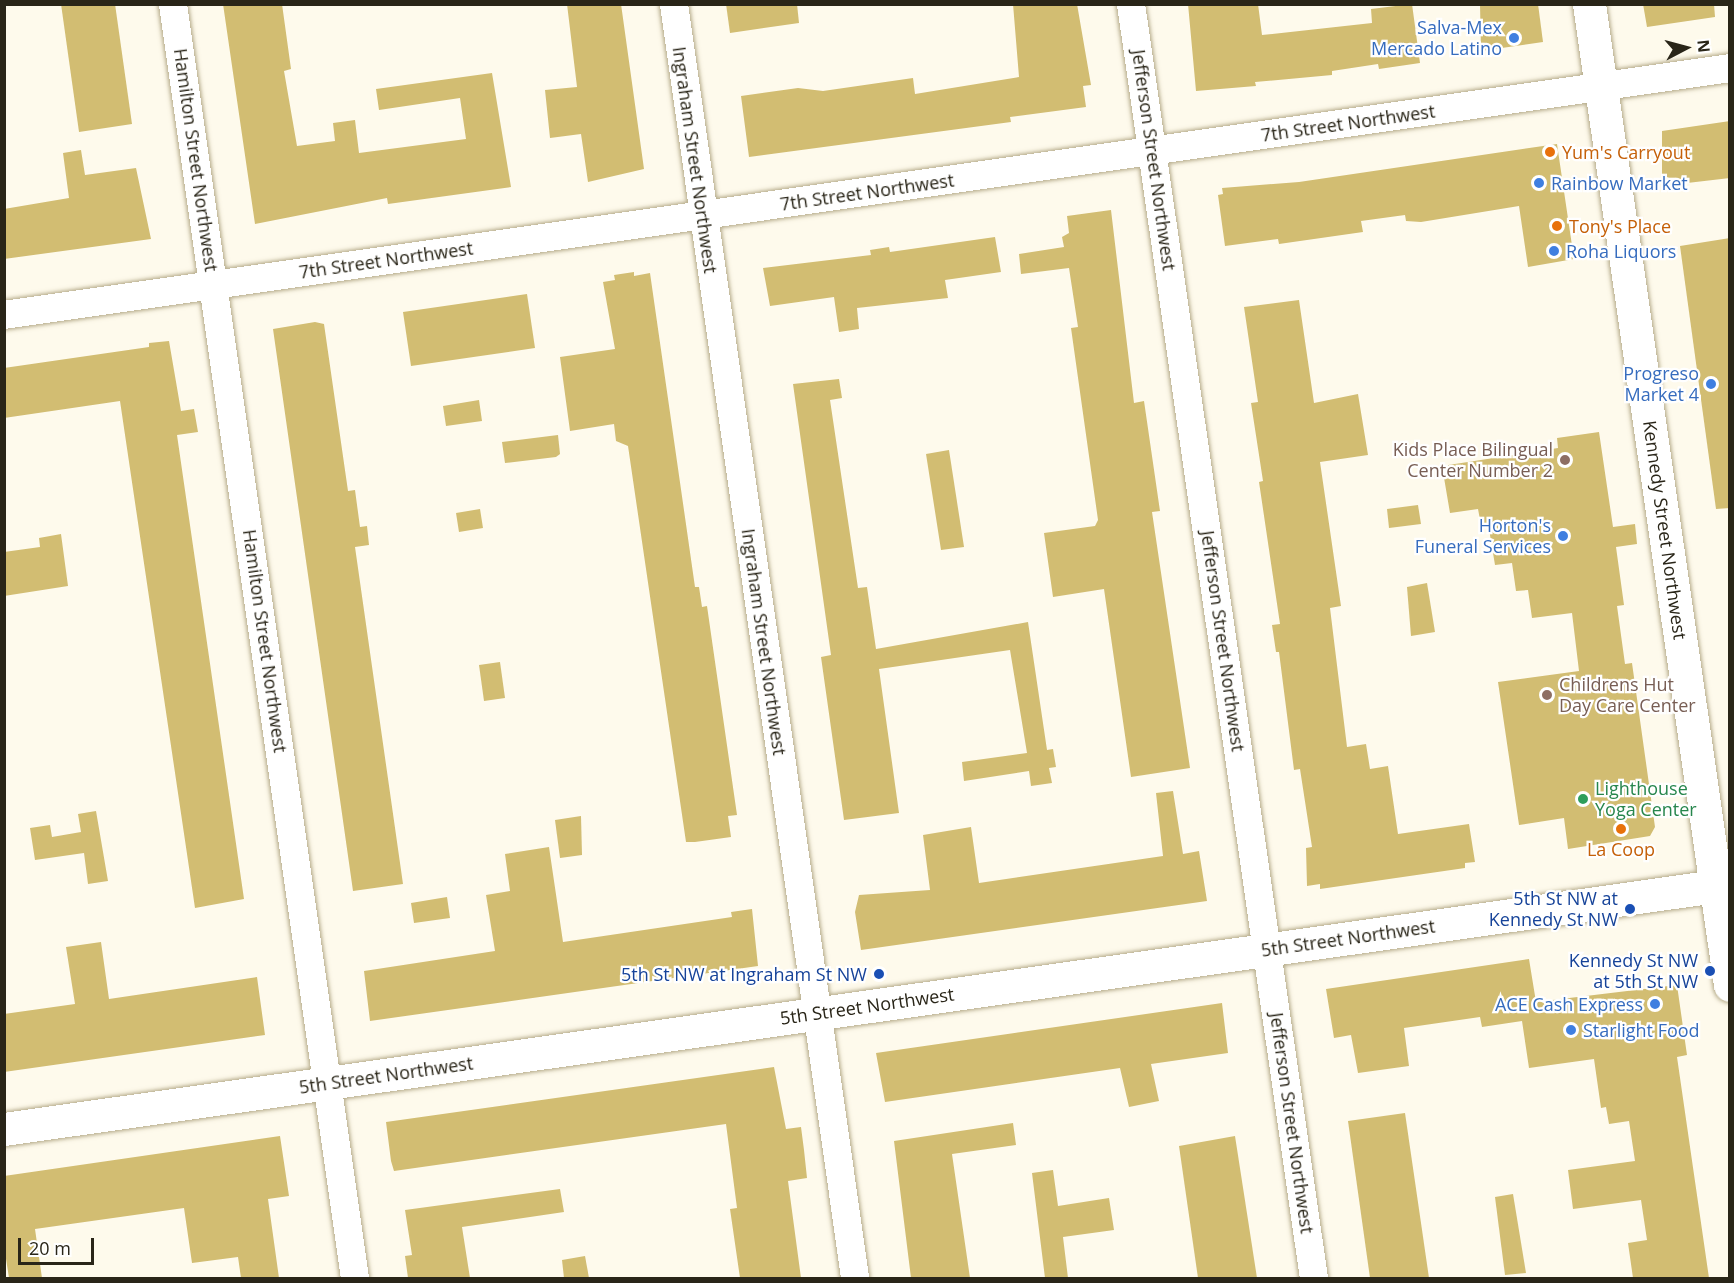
<!DOCTYPE html>
<html>
<head>
<meta charset="utf-8">
<style>
	body { margin:0 }
	#map { position:relative; width:1734px; height:1283px; overflow:hidden; background:#fefaec; font-family:"Open Sans",sans-serif }
	div>[style] { position:absolute }
	[style*='--x'] { left:calc(var(--x)*1px); top:calc(var(--y)*1px); width:calc(var(--w)*1px); rotate:calc(var(--a)*1deg) }
	.building>* { inset:0; background:#d2bd72 }
	.roads { filter:drop-shadow(0 0 2px #b6ac8b) drop-shadow(0 0 2px #b6ac8b) }
	.minor>* { height:28px; margin:-14px; padding:0 14px; transform-origin:14px; border-radius:14px; background:#fff }
	.tertiary>* { height:33px; margin:-16.5px; padding:0 16.5px; transform-origin:16.5px; border-radius:16.5px; background:#fff }
	.dots>* { width:16px; height:16px; translate:-50% -50%; box-sizing:border-box; border:3px solid #fff; border-radius:50% }
	span { translate:-50% -50%; white-space:nowrap; text-align:center; line-height:1.15; -webkit-text-stroke:4.5px #fff; paint-order:stroke }
	.shop-label { font-size:18px; color:#366cbe }
	.right { translate:-100% -50%; text-align:right }
	.left { translate:0 -50%; text-align:left }
	.street-label { font-size:18px; color:#292518 }
	.food-label { font-size:18px; color:#c56008 }
	.education-label { font-size:18px; color:#785e54 }
	.leisure-label { font-size:18px; color:#27864d }
	.transit-label { font-size:18px; color:#164399 }
	.frame { position:absolute; inset:0; border:6px solid #292518; pointer-events:none }
	.north { position:absolute; left:1656px; top:18px; width:60px; height:60px; -webkit-text-stroke:4px #fff; paint-order:stroke; rotate:84deg; font-size:16px; font-weight:700; line-height:24px; text-align:center; color:#292518 }
	.north::after { content:''; display:block; margin:auto; width:21px; height:27px; background:#292518; clip-path:polygon(50% 0,100% 100%,50% 72%,0 100%) }
	.scale { position:absolute; left:18px; top:1238px; width:76px; height:27px; box-sizing:border-box; border:3px solid #292518; border-top:0; padding-left:8px; font-size:18px; line-height:21px; white-space:nowrap; color:#292518; -webkit-text-stroke:4px #fff; paint-order:stroke }
</style>
</head>
<body>
<div id="map">
	<div class="building">
		<i style="clip-path:polygon(61px 4px,115px 4px,132px 124px,79px 132px)"></i>
		<i style="clip-path:polygon(223px 4px,282px 4px,291px 69px,284px 71px,297px 146px,335px 141px,333px 123px,355px 120px,359px 153px,466px 139px,460px 98px,379px 110px,376px 89px,492px 73px,511px 187px,388px 204px,387px 198px,255px 224px)"></i>
		<i style="clip-path:polygon(567px 4px,621px 4px,644px 169px,588px 182px,581px 134px,550px 138px,545px 90px,577px 87px)"></i>
		<i style="clip-path:polygon(726px 4px,797px 4px,799px 23px,730px 33px)"></i>
		<i style="clip-path:polygon(1013px 4px,1077px 4px,1091px 85px,1083px 86px,1086px 107px,1010px 117px,1011px 122px,749px 157px,741px 96px,798px 88px,823px 91px,913px 78px,915px 94px,1019px 77px)"></i>
		<i style="clip-path:polygon(1188px 4px,1258px 4px,1262px 35px,1372px 23px,1371px 9px,1412px 4px,1420px 63px,1379px 69px,1378px 64px,1332px 71px,1332px 75px,1255px 82px,1256px 86px,1196px 91px)"></i>
		<i style="clip-path:polygon(1480px 4px,1538px 4px,1543px 42px,1481px 51px)"></i>
		<i style="clip-path:polygon(1643px 4px,1714px 4px,1715px 17px,1647px 27px)"></i>
		<i style="clip-path:polygon(1730px 121px,1730px 178px,1670px 185px,1669px 178px,1662px 174px,1662px 131px)"></i>
		<i style="clip-path:polygon(1557px 144px,1574px 259px,1528px 267px,1519px 206px,1421px 222px,1406px 221px,1405px 215px,1361px 221px,1363px 232px,1279px 244px,1278px 239px,1225px 246px,1218px 195px,1223px 194px,1222px 188px,1299px 182px)"></i>
		<i style="clip-path:polygon(81px 150px,85px 175px,136px 168px,151px 239px,4px 259px,4px 209px,69px 198px,63px 153px)"></i>
		<i style="clip-path:polygon(1111px 210px,1134px 403px,1144px 401px,1160px 511px,1152px 512px,1190px 768px,1131px 777px,1104px 589px,1053px 597px,1044px 533px,1095px 526px,1098px 520px,1071px 328px,1078px 327px,1069px 268px,1021px 274px,1019px 254px,1064px 247px,1062px 237px,1069px 233px,1067px 216px)"></i>
		<i style="clip-path:polygon(995px 237px,1001px 272px,945px 280px,948px 298px,857px 308px,859px 329px,839px 332px,834px 297px,770px 306px,763px 268px,871px 255px,870px 250px,889px 247px,890px 252px)"></i>
		<i style="clip-path:polygon(1730px 238px,1730px 508px,1716px 509px,1680px 246px)"></i>
		<i style="clip-path:polygon(634px 272px,634px 276px,650px 273px,695px 587px,699px 587px,702px 607px,707px 606px,737px 815px,728px 816px,731px 837px,695px 842px,686px 842px,628px 446px,616px 441px,614px 424px,570px 431px,560px 357px,615px 349px,603px 282px,615px 280px,614px 275px)"></i>
		<i style="clip-path:polygon(527px 294px,535px 348px,411px 366px,403px 312px)"></i>
		<i style="clip-path:polygon(1299px 300px,1314px 403px,1358px 394px,1368px 455px,1320px 462px,1341px 606px,1330px 608px,1347px 747px,1366px 744px,1370px 769px,1388px 766px,1398px 834px,1469px 824px,1475px 862px,1465px 863px,1465px 868px,1320px 889px,1320px 884px,1307px 886px,1306px 848px,1312px 847px,1300px 769px,1294px 770px,1279px 652px,1276px 652px,1272px 625px,1280px 624px,1259px 482px,1263px 481px,1251px 403px,1258px 402px,1244px 307px)"></i>
		<i style="clip-path:polygon(315px 322px,324px 324px,348px 491px,355px 490px,360px 527px,367px 526px,369px 545px,355px 547px,403px 884px,353px 891px,273px 329px)"></i>
		<i style="clip-path:polygon(169px 341px,181px 411px,194px 409px,198px 432px,177px 435px,244px 899px,195px 908px,120px 401px,4px 418px,4px 368px,149px 347px,149px 343px)"></i>
		<i style="clip-path:polygon(839px 379px,842px 398px,830px 400px,858px 588px,867px 587px,876px 649px,1028px 622px,1047px 750px,1053px 749px,1056px 767px,1049px 768px,1052px 783px,1031px 786px,1029px 771px,964px 781px,962px 762px,1027px 753px,1010px 650px,879px 669px,899px 813px,844px 820px,821px 657px,831px 655px,793px 384px)"></i>
		<i style="clip-path:polygon(479px 400px,482px 421px,446px 426px,443px 406px)"></i>
		<i style="clip-path:polygon(1599px 432px,1613px 527px,1635px 524px,1637px 544px,1616px 547px,1624px 605px,1617px 606px,1625px 664px,1632px 663px,1655px 827px,1650px 836px,1568px 849px,1564px 818px,1519px 825px,1498px 682px,1579px 671px,1572px 613px,1532px 618px,1528px 590px,1516px 591px,1512px 563px,1495px 565px,1488px 523px,1481px 525px,1478px 509px,1450px 513px,1442px 466px,1558px 448px,1557px 438px)"></i>
		<i style="clip-path:polygon(558px 435px,560px 454px,556px 457px,505px 463px,502px 442px)"></i>
		<i style="clip-path:polygon(949px 450px,964px 547px,941px 550px,926px 454px)"></i>
		<i style="clip-path:polygon(1418px 505px,1421px 524px,1389px 528px,1387px 509px)"></i>
		<i style="clip-path:polygon(480px 509px,483px 528px,459px 532px,456px 513px)"></i>
		<i style="clip-path:polygon(61px 534px,68px 586px,4px 596px,4px 552px,40px 547px,39px 538px)"></i>
		<i style="clip-path:polygon(1427px 583px,1435px 632px,1411px 636px,1407px 587px)"></i>
		<i style="clip-path:polygon(500px 662px,505px 698px,484px 701px,479px 665px)"></i>
		<i style="clip-path:polygon(1173px 791px,1183px 854px,1199px 851px,1207px 901px,861px 950px,855px 912px,859px 895px,930px 890px,923px 835px,971px 827px,979px 883px,1163px 856px,1156px 793px)"></i>
		<i style="clip-path:polygon(96px 811px,108px 881px,88px 884px,84px 853px,35px 860px,30px 828px,50px 825px,52px 837px,81px 832px,78px 814px)"></i>
		<i style="clip-path:polygon(581px 816px,582px 855px,560px 858px,555px 820px)"></i>
		<i style="clip-path:polygon(549px 847px,563px 942px,732px 917px,731px 912px,752px 909px,758px 966px,370px 1021px,364px 971px,495px 951px,486px 895px,510px 891px,505px 854px)"></i>
		<i style="clip-path:polygon(447px 897px,450px 918px,414px 923px,411px 903px)"></i>
		<i style="clip-path:polygon(101px 942px,109px 999px,257px 977px,265px 1035px,4px 1072px,4px 1014px,75px 1004px,66px 947px)"></i>
		<i style="clip-path:polygon(1529px 959px,1536px 1002px,1677px 985px,1687px 1055px,1677px 1057px,1709px 1278px,1633px 1278px,1628px 1243px,1647px 1240px,1641px 1200px,1573px 1209px,1568px 1170px,1635px 1161px,1629px 1121px,1609px 1124px,1606px 1107px,1601px 1108px,1594px 1059px,1529px 1068px,1522px 1021px,1482px 1027px,1480px 1017px,1404px 1028px,1409px 1066px,1358px 1073px,1351px 1035px,1334px 1038px,1326px 989px)"></i>
		<i style="clip-path:polygon(1222px 1003px,1228px 1053px,1151px 1064px,1159px 1101px,1129px 1107px,1120px 1068px,885px 1102px,876px 1053px)"></i>
		<i style="clip-path:polygon(774px 1067px,786px 1129px,801px 1127px,804px 1150px,807px 1178px,788px 1181px,801px 1278px,740px 1278px,730px 1209px,737px 1208px,726px 1124px,394px 1171px,391px 1161px,386px 1122px)"></i>
		<i style="clip-path:polygon(1405px 1113px,1429px 1278px,1370px 1278px,1348px 1121px)"></i>
		<i style="clip-path:polygon(1013px 1123px,1016px 1145px,952px 1154px,970px 1278px,911px 1278px,894px 1141px)"></i>
		<i style="clip-path:polygon(280px 1136px,289px 1196px,268px 1199px,279px 1278px,241px 1278px,238px 1257px,192px 1263px,184px 1208px,35px 1229px,42px 1278px,9px 1278px,4px 1246px,4px 1176px)"></i>
		<i style="clip-path:polygon(1235px 1136px,1257px 1278px,1198px 1278px,1179px 1146px)"></i>
		<i style="clip-path:polygon(1053px 1170px,1058px 1206px,1109px 1198px,1114px 1230px,1063px 1237px,1068px 1278px,1045px 1278px,1032px 1173px)"></i>
		<i style="clip-path:polygon(560px 1189px,564px 1212px,462px 1227px,470px 1278px,408px 1278px,405px 1256px,412px 1255px,405px 1210px)"></i>
		<i style="clip-path:polygon(1513px 1194px,1526px 1273px,1505px 1275px,1495px 1197px)"></i>
		<i style="clip-path:polygon(585px 1256px,589px 1278px,564px 1278px,562px 1260px)"></i>
	</div>
	<div class="roads">
		<div class="minor">
			<i style="--x:173;--y:4;--w:1287;--a:81.87"></i>
			<i style="--x:674;--y:4;--w:1287;--a:81.91"></i>
			<i style="--x:1131;--y:4;--w:1287;--a:81.83"></i>
			<i style="--x:4;--y:315;--w:1744;--a:-8.14"></i>
		</div>
		<div class="tertiary">
			<i style="--x:1589;--y:4;--w:991;--a:81.82"></i>
			<i style="--x:4;--y:1129;--w:1743;--a:-8.08"></i>
		</div>
	</div>
	<div class="dots">
		<i style="left:1514px;top:38px;background:#3f7fe0"></i>
		<i style="left:1550px;top:152px;background:#e8710a"></i>
		<i style="left:1539px;top:183px;background:#3f7fe0"></i>
		<i style="left:1557px;top:226px;background:#e8710a"></i>
		<i style="left:1554px;top:251px;background:#3f7fe0"></i>
		<i style="left:1711px;top:384px;background:#3f7fe0"></i>
		<i style="left:1565px;top:460px;background:#8d6e63"></i>
		<i style="left:1563px;top:536px;background:#3f7fe0"></i>
		<i style="left:1547px;top:695px;background:#8d6e63"></i>
		<i style="left:1583px;top:799px;background:#2e9e5b"></i>
		<i style="left:1621px;top:829px;background:#e8710a"></i>
		<i style="left:1630px;top:909px;background:#1a4fb4"></i>
		<i style="left:1710px;top:971px;background:#1a4fb4"></i>
		<i style="left:879px;top:974px;background:#1a4fb4"></i>
		<i style="left:1655px;top:1004px;background:#3f7fe0"></i>
		<i style="left:1571px;top:1030px;background:#3f7fe0"></i>
	</div>
	<div class="shop-label">
		<span class="right" style="left:1502px;top:38px">Salva-Mex<br>Mercado Latino</span>
		<span class="left" style="left:1551px;top:183px">Rainbow Market</span>
		<span class="left" style="left:1566px;top:251px">Roha Liquors</span>
		<span class="right" style="left:1699px;top:384px">Progreso<br>Market 4</span>
		<span class="right" style="left:1551px;top:536px">Horton's<br>Funeral Services</span>
		<span class="right" style="left:1643px;top:1004px">ACE Cash Express</span>
		<span class="left" style="left:1583px;top:1030px">Starlight Food</span>
	</div>
	<div class="street-label">
		<span style="left:1348px;top:123px;rotate:-8deg">7th Street Northwest</span>
		<span style="left:196px;top:160px;rotate:82deg">Hamilton Street Northwest</span>
		<span style="left:695px;top:160px;rotate:82deg">Ingraham Street Northwest</span>
		<span style="left:1154px;top:160px;rotate:82deg">Jefferson Street Northwest</span>
		<span style="left:867px;top:192px;rotate:-8deg">7th Street Northwest</span>
		<span style="left:386px;top:260px;rotate:-8deg">7th Street Northwest</span>
		<span style="left:1665px;top:530px;rotate:82deg">Kennedy Street Northwest</span>
		<span style="left:265px;top:641px;rotate:82deg">Hamilton Street Northwest</span>
		<span style="left:1223px;top:641px;rotate:82deg">Jefferson Street Northwest</span>
		<span style="left:764px;top:642px;rotate:82deg">Ingraham Street Northwest</span>
		<span style="left:1348px;top:938px;rotate:-8deg">5th Street Northwest</span>
		<span style="left:867px;top:1006px;rotate:-8deg">5th Street Northwest</span>
		<span style="left:386px;top:1075px;rotate:-8deg">5th Street Northwest</span>
		<span style="left:1292px;top:1123px;rotate:82deg">Jefferson Street Northwest</span>
	</div>
	<div class="food-label">
		<span class="left" style="left:1562px;top:152px">Yum's Carryout</span>
		<span class="left" style="left:1569px;top:226px">Tony's Place</span>
		<span style="left:1621px;top:849px">La Coop</span>
	</div>
	<div class="education-label">
		<span class="right" style="left:1553px;top:460px">Kids Place Bilingual<br>Center Number 2</span>
		<span class="left" style="left:1559px;top:695px">Childrens Hut<br>Day Care Center</span>
	</div>
	<div class="leisure-label">
		<span class="left" style="left:1595px;top:799px">Lighthouse<br>Yoga Center</span>
	</div>
	<div class="transit-label">
		<span class="right" style="left:1618px;top:909px">5th St NW at<br>Kennedy St NW</span>
		<span class="right" style="left:1698px;top:971px">Kennedy St NW<br>at 5th St NW</span>
		<span class="right" style="left:867px;top:974px">5th St NW at Ingraham St NW</span>
	</div>
	<div class="frame"></div>
	<div class="north">N</div>
	<div class="scale">20 m</div>
</div>
</body>
</html>
